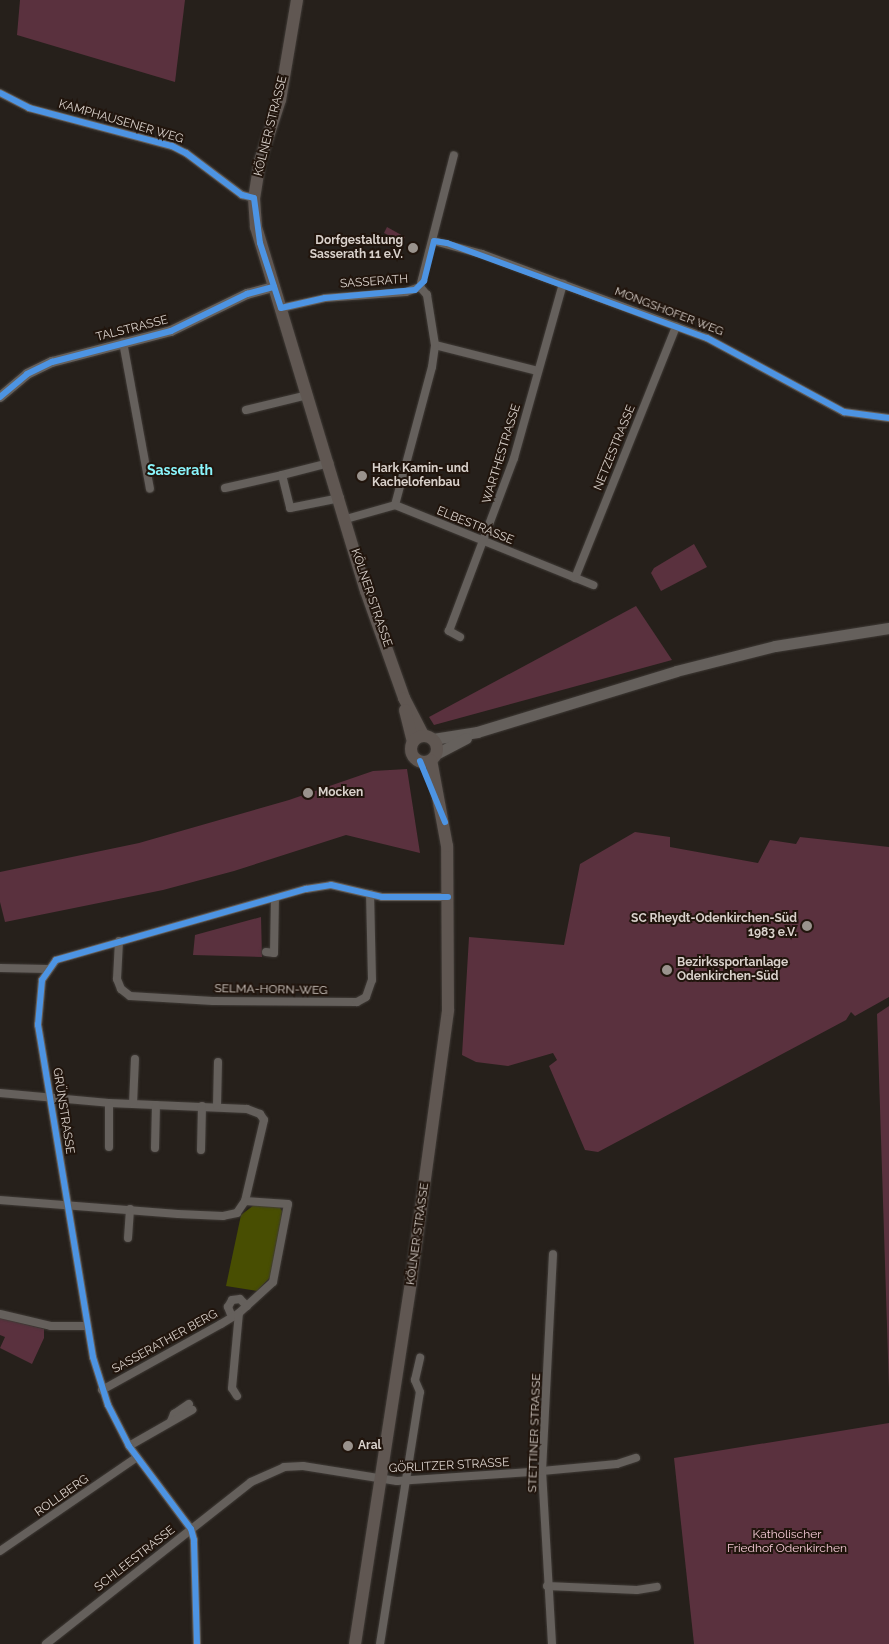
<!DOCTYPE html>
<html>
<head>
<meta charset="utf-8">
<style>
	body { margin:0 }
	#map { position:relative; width:889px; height:1644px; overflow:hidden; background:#26201b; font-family:Raleway,sans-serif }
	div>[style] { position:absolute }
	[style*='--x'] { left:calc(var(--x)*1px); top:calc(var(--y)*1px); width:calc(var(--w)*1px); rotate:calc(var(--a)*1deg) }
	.green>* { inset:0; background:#5a313e }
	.water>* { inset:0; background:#484e02 }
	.roads { filter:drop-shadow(0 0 1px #3f3a36) drop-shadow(0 0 1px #3f3a36) }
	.minor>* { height:8px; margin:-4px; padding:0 4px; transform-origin:4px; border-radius:4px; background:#65605c }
	.tertiary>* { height:10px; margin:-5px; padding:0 5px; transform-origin:5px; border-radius:5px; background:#65605c }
	.secondary>* { height:11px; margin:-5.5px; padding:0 5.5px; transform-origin:5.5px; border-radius:5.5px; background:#65605c }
	.primary>* { height:12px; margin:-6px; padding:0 6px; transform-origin:6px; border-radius:6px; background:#605752 }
	.primary>.ring { margin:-6px; padding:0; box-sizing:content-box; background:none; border:12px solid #605752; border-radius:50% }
	.cycleway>* { height:6px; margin:-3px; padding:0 3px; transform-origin:3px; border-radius:3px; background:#4d94e3 }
	.dots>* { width:14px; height:14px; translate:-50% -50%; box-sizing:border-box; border:2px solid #21150d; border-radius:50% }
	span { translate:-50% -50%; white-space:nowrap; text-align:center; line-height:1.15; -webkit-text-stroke:4px #21150d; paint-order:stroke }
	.street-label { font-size:12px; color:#d9d1cb }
	.poi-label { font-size:12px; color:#d9d1cb; font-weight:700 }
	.right { translate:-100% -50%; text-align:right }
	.left { translate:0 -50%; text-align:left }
	.park-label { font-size:12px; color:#f4c9d5 }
	.neighbourhood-label { font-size:14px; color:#89f5fc; font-weight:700 }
</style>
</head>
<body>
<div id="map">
	<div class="green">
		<i style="clip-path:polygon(20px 0,185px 0,175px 82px,17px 35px)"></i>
		<i style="clip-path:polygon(387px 227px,405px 237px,402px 242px,384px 233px)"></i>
		<i style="clip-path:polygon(694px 544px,707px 567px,661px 591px,651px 573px,654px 568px)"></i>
		<i style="clip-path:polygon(636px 606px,672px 660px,434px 725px,429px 717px)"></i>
		<i style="clip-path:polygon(407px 769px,420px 853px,346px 835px,234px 871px,163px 890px,5px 922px,0 902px,0 872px,139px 843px,289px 800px,373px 771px)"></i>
		<i style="clip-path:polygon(635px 832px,670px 837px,670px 847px,758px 863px,770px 840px,796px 844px,800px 837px,889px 847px,889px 997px,855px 1016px,851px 1012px,846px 1020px,598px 1152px,585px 1150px,549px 1066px,557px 1060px,553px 1053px,508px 1066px,476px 1062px,462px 1055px,469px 937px,564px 945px,580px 864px)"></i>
		<i style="clip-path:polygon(261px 917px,262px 957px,193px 955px,195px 935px)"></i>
		<i style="clip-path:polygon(889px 1006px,889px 1388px,877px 1014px)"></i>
		<i style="clip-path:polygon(0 1318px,44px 1329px,44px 1338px,32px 1364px,0 1348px,5px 1337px,0 1335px)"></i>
		<i style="clip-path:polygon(889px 1423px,889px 1644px,694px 1644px,674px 1458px)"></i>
	</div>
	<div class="water">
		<i style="clip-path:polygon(254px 1205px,279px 1206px,282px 1211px,275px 1272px,257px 1291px,226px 1286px,241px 1215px)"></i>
	</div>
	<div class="roads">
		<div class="minor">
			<i style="--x:0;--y:93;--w:33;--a:27"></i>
			<i style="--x:29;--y:108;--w:148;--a:14.9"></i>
			<i style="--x:172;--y:146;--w:16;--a:27"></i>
			<i style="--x:186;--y:153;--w:70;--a:36.9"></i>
			<i style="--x:242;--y:195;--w:12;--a:14"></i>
			<i style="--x:434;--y:241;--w:50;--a:15.2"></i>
			<i style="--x:482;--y:254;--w:240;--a:20.5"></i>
			<i style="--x:707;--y:338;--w:156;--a:28.4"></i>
			<i style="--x:844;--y:412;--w:45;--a:7.6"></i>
			<i style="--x:281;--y:308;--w:45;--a:-12.8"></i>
			<i style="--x:325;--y:298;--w:81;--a:-4.2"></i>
			<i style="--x:406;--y:292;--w:15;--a:-20"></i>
			<i style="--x:420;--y:287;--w:136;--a:-75.6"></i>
			<i style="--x:123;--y:342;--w:149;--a:79.6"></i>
			<i style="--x:435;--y:345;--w:106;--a:14.2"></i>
			<i style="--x:246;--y:410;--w:64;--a:-13.6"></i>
			<i style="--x:282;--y:475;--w:49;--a:-14.3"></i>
			<i style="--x:225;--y:488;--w:58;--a:-12.8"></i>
			<i style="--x:282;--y:475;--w:34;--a:76"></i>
			<i style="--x:290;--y:508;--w:51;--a:-11.3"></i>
			<i style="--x:395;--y:505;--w:143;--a:-75"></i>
			<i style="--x:432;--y:367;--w:22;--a:-82"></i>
			<i style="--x:435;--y:345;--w:51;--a:-99.1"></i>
			<i style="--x:427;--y:295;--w:11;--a:-131"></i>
			<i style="--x:346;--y:519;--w:51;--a:-15.9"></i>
			<i style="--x:395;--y:505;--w:214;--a:22"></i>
			<i style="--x:575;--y:578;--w:271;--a:-68.1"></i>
			<i style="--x:460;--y:637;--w:13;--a:-151"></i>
			<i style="--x:449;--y:631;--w:185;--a:-69.4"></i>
			<i style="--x:514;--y:458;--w:181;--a:-74.3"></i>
			<i style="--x:119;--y:941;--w:38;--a:93"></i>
			<i style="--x:117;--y:979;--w:11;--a:68"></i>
			<i style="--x:121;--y:989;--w:11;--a:38"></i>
			<i style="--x:130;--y:996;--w:83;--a:3.4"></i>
			<i style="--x:213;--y:1001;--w:144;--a:0.4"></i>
			<i style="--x:357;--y:1002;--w:10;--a:-29"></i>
			<i style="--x:366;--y:997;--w:18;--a:-71"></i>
			<i style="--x:372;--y:980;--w:86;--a:-91.3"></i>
			<i style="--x:266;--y:952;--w:8;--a:7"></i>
			<i style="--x:274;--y:953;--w:55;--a:-89"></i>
			<i style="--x:0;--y:968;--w:48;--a:1.2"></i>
			<i style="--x:0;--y:1093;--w:109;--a:5.2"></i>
			<i style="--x:109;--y:1103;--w:138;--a:2.5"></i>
			<i style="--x:247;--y:1109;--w:14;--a:21"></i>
			<i style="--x:260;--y:1114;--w:7;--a:56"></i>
			<i style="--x:264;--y:1120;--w:83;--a:103.2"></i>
			<i style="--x:245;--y:1201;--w:14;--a:124"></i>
			<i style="--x:237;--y:1213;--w:14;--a:168"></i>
			<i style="--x:223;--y:1216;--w:45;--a:-177.5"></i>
			<i style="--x:178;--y:1214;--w:179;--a:-175.5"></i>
			<i style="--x:133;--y:1104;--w:45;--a:-87.5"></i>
			<i style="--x:217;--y:1106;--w:44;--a:-88.7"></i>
			<i style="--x:109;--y:1147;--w:44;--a:-90"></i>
			<i style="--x:155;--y:1148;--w:43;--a:-88.7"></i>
			<i style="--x:201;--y:1150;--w:44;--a:-88.7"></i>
			<i style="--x:128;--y:1238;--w:29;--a:-86"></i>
			<i style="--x:0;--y:1314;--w:52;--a:13.2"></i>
			<i style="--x:51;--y:1326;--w:35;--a:0"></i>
			<i style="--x:232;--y:1317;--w:11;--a:-112"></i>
			<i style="--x:228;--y:1307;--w:8;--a:-60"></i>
			<i style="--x:232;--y:1300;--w:8;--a:-7"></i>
			<i style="--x:240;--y:1299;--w:10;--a:45"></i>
			<i style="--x:102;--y:1390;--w:136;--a:-29"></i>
			<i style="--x:221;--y:1324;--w:21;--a:-31"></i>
			<i style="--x:239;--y:1313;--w:46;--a:-42.4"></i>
			<i style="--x:273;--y:1282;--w:79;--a:-79.1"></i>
			<i style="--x:288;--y:1204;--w:43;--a:-176"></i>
			<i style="--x:237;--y:1396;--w:9;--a:-122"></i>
			<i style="--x:232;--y:1388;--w:75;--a:-84.7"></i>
			<i style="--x:171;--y:1421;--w:8;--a:-67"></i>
			<i style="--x:174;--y:1414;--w:18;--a:-34"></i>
			<i style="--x:129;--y:1446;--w:73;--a:-29.7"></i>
			<i style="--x:0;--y:1551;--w:165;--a:-34.4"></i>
			<i style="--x:547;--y:1586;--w:90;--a:2.5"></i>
			<i style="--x:637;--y:1590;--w:20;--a:-9"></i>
			<i style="--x:46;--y:1644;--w:261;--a:-38.3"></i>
			<i style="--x:251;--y:1482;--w:36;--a:-24"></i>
			<i style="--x:284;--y:1467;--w:19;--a:-3"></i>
			<i style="--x:303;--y:1466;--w:95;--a:9.1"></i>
			<i style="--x:397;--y:1481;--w:145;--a:-3.9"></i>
			<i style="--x:542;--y:1471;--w:75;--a:-5.3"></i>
			<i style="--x:617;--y:1464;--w:20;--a:-18"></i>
			<i style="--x:197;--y:1644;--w:104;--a:-91.7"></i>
			<i style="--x:194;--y:1540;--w:11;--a:-105"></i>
			<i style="--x:191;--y:1529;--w:104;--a:-126.8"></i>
			<i style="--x:129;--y:1446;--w:46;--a:-117.1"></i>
			<i style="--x:108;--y:1405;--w:50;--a:-107.4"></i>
			<i style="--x:93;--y:1357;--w:337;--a:-99.4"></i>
			<i style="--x:38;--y:1025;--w:45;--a:-84.9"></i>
			<i style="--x:42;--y:980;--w:24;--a:-55"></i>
			<i style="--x:56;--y:960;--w:260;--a:-15.9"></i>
			<i style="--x:306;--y:889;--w:25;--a:-9"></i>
			<i style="--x:331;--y:885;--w:52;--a:13.2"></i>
			<i style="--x:382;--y:897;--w:66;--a:0"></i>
			<i style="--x:380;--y:1644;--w:255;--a:-81"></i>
			<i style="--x:420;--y:1392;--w:13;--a:-113"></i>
			<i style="--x:415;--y:1380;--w:23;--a:-77"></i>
			<i style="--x:552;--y:1644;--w:173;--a:-93.3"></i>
			<i style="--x:542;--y:1471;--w:217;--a:-87.1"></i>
		</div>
		<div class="tertiary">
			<i style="--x:0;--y:397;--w:35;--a:-40"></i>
			<i style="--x:27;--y:374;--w:28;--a:-26"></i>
			<i style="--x:52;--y:362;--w:123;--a:-14.6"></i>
			<i style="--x:171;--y:331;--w:85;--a:-26"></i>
			<i style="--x:247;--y:294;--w:28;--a:-15"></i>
		</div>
		<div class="secondary">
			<i style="--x:433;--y:739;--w:45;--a:-9"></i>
			<i style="--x:477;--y:732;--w:208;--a:-17"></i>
			<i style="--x:676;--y:671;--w:102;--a:-14.2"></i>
			<i style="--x:775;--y:646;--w:115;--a:-9"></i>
			<i style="--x:436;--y:754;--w:34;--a:-28"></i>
		</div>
		<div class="primary">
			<i style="--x:297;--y:0;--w:101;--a:99.6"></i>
			<i style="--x:280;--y:100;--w:64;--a:108.2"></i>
			<i style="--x:260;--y:161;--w:37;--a:99"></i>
			<i style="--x:254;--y:198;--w:29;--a:86"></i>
			<i style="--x:256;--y:227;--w:380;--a:73.2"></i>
			<i style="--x:366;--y:591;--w:114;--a:70.4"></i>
			<i style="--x:404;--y:698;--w:42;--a:62.8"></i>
			<i style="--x:405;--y:710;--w:33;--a:76"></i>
			<i class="ring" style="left:411px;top:736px;width:14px;height:14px"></i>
			<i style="--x:355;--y:1644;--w:367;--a:-81.2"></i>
			<i style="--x:411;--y:1281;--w:274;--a:-82.2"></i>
			<i style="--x:448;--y:1010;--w:164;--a:-90.3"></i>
			<i style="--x:447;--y:846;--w:87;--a:-100.5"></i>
		</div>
	</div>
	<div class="cycleway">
		<i style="--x:0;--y:93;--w:33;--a:27"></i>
		<i style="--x:29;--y:108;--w:148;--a:14.9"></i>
		<i style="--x:172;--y:146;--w:16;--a:27"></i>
		<i style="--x:186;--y:153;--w:70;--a:36.9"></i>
		<i style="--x:242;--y:195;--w:12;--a:14"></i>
		<i style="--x:254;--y:198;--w:45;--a:82.4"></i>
		<i style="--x:260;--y:243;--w:68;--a:72.1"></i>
		<i style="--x:281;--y:308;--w:45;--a:-12.8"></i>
		<i style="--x:325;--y:298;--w:90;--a:-5.1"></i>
		<i style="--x:415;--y:290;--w:13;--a:-45"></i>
		<i style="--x:424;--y:281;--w:41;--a:-76"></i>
		<i style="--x:434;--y:241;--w:13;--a:9"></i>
		<i style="--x:447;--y:243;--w:277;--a:20.1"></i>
		<i style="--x:707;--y:338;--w:156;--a:28.4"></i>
		<i style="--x:844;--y:412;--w:45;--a:7.6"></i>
		<i style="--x:0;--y:397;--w:35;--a:-40"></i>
		<i style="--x:27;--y:374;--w:28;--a:-26"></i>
		<i style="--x:52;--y:362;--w:123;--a:-14.6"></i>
		<i style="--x:171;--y:331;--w:85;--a:-26"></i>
		<i style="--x:247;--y:294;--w:28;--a:-15"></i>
		<i style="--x:420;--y:761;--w:66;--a:67.7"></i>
		<i style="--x:197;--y:1644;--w:104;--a:-91.7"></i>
		<i style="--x:194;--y:1540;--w:11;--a:-105"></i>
		<i style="--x:191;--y:1529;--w:104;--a:-126.8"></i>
		<i style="--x:129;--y:1446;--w:46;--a:-117.1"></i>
		<i style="--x:108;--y:1405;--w:50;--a:-107.4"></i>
		<i style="--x:93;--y:1357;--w:337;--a:-99.4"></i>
		<i style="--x:38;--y:1025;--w:45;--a:-84.9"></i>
		<i style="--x:42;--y:980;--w:24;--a:-55"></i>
		<i style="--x:56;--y:960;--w:260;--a:-15.9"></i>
		<i style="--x:306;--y:889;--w:25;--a:-9"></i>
		<i style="--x:331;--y:885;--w:52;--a:13.2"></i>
		<i style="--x:382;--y:897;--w:66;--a:0"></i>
	</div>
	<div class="dots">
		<i style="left:413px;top:248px;background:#9a938d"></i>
		<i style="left:362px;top:476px;background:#9a938d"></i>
		<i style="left:308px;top:793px;background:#9a938d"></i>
		<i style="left:807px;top:926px;background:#9a938d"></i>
		<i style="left:667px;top:970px;background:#9a938d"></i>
		<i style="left:348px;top:1446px;background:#9a938d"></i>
	</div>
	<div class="street-label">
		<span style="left:121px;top:122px;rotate:16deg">KAMPHAUSENER WEG</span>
		<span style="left:271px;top:126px;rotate:-76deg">KÖLNER STRASSE</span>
		<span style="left:374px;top:282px;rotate:-4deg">SASSERATH</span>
		<span style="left:669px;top:312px;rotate:21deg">MONGSHOFER WEG</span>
		<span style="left:132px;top:329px;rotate:-14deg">TALSTRASSE</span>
		<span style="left:615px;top:448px;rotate:-68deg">NETZESTRASSE</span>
		<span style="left:502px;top:454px;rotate:-73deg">WARTHESTRASSE</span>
		<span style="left:475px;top:526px;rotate:22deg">ELBESTRASSE</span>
		<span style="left:371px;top:598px;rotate:71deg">KÖLNER STRASSE</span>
		<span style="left:271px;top:990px;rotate:1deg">SELMA-HORN-WEG</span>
		<span style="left:63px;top:1111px;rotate:81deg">GRÜNSTRASSE</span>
		<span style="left:418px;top:1234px;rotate:-82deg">KÖLNER STRASSE</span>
		<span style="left:165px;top:1342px;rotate:-29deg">SASSERATHER BERG</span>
		<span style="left:535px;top:1433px;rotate:-88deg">STETTINER STRASSE</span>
		<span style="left:449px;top:1466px;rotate:-3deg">GÖRLITZER STRASSE</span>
		<span style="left:62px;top:1496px;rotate:-35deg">ROLLBERG</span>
		<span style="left:135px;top:1559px;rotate:-38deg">SCHLEESTRASSE</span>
	</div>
	<div class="poi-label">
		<span class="right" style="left:403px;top:248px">Dorfgestaltung<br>Sasserath 11 e.V.</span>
		<span class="left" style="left:372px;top:476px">Hark Kamin- und<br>Kachelofenbau</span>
		<span class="left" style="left:318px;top:793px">Mocken</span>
		<span class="right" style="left:797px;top:926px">SC Rheydt-Odenkirchen-Süd<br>1983 e.V.</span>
		<span class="left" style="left:677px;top:970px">Bezirkssportanlage<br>Odenkirchen-Süd</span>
		<span class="left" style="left:358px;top:1446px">Aral</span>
	</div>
	<div class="park-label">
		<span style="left:787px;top:1542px">Katholischer<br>Friedhof Odenkirchen</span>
	</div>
	<div class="neighbourhood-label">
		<span style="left:180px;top:470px">Sasserath</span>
	</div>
</div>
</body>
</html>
